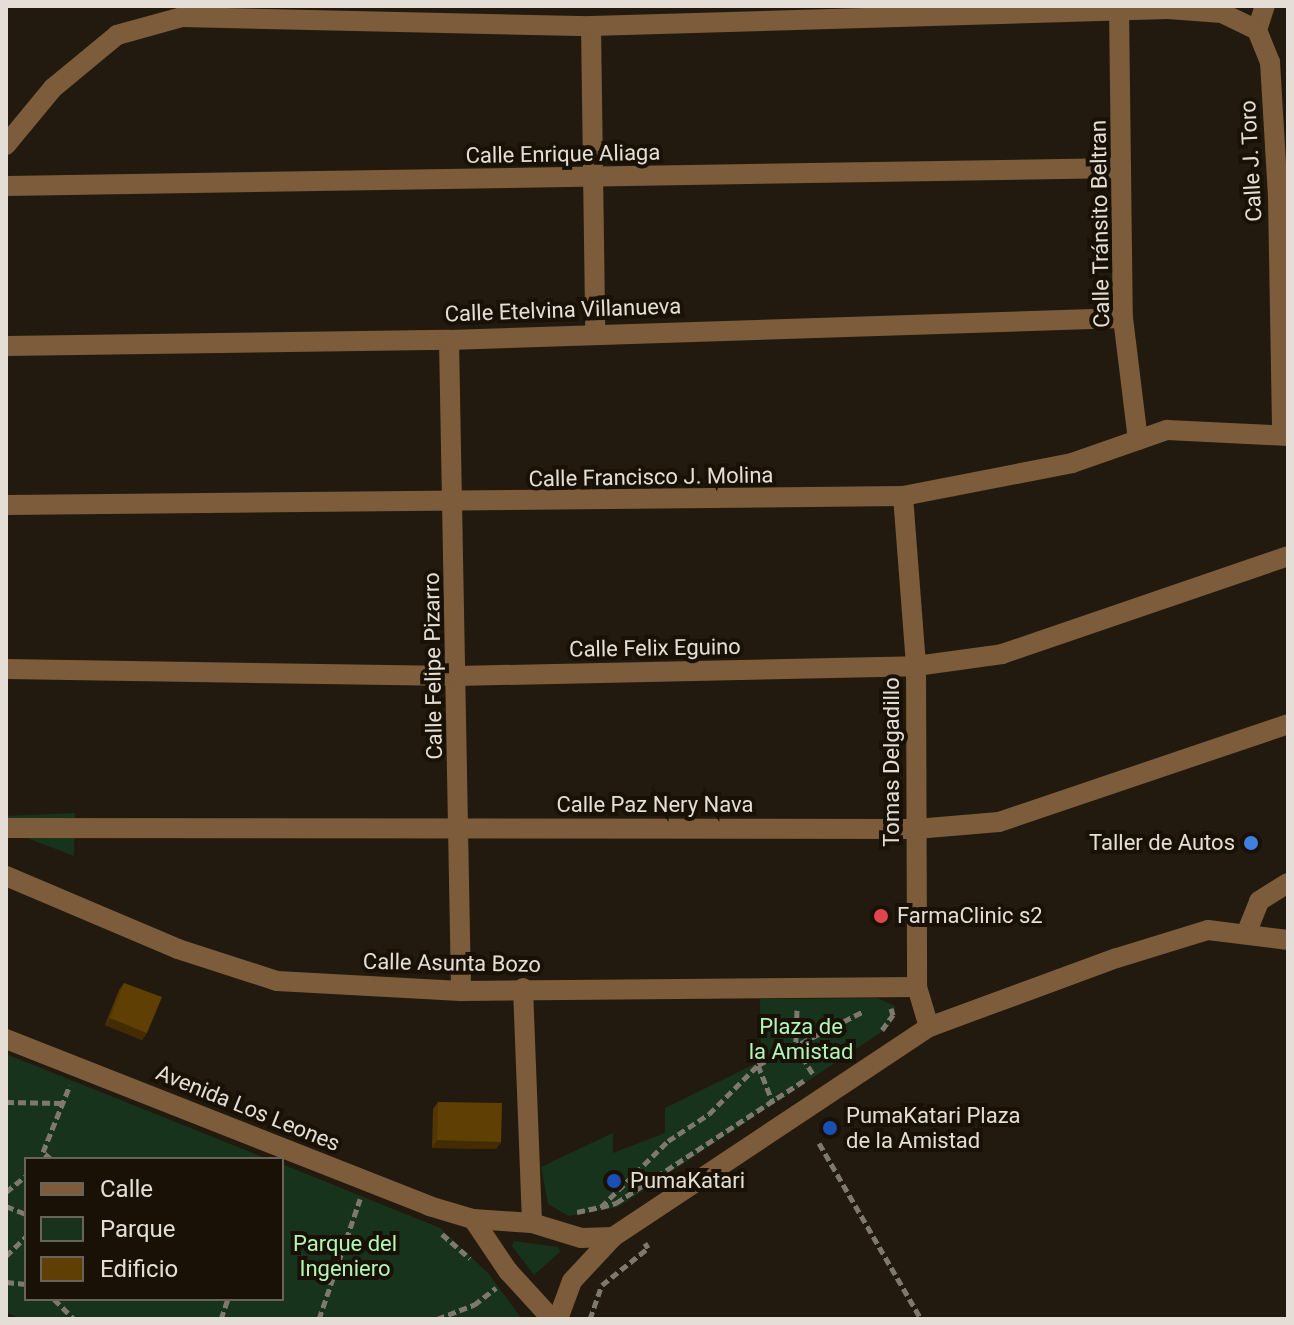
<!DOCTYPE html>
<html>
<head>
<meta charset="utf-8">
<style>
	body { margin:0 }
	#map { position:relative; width:1294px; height:1325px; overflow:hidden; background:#221a0e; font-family:Roboto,sans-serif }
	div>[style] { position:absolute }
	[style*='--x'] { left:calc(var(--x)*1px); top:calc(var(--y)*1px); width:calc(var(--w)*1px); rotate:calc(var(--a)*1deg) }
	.green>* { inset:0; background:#18331b }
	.path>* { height:5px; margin-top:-2.5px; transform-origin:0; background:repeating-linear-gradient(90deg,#7f786e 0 8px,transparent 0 12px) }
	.street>* { height:20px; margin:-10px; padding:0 10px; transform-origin:10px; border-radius:10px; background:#7c5c3b }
	.wall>* { inset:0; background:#533603 }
	.shaded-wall>* { inset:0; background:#432c03 }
	.building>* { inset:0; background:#603f04 }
	.dots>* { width:22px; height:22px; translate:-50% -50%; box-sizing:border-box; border:4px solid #191106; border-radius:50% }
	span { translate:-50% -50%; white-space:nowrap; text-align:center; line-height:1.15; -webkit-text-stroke:8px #191106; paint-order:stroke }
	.street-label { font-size:22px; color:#e4ded6 }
	.poi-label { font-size:22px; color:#e4ded6 }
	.right { translate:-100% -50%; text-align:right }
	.left { translate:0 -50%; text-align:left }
	.park-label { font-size:22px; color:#b2f6b5 }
	.frame { position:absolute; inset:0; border:8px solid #e4ded6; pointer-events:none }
	.legend { position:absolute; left:24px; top:1157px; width:260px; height:144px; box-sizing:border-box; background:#191106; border:2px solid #6a6359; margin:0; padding:10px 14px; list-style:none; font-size:24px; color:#e4ded6 }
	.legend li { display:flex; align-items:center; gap:16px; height:40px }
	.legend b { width:40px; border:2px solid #6a6359 }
</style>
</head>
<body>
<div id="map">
	<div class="green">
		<i style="clip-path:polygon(75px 813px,74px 856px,6px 830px,6px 816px)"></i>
		<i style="clip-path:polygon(877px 998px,895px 1006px,892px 1022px,883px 1031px,618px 1207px,569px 1216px,548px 1204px,541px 1167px,613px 1133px,613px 1153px,665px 1133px,665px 1108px,761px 1061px,760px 999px)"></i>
		<i style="clip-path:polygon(6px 1054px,268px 1159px,26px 1159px,26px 1299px,282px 1299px,282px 1164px,440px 1228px,488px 1273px,522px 1319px,20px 1319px,6px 1312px)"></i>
		<i style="clip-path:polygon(514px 1241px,558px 1247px,560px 1252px,534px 1275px,512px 1246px)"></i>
	</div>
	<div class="path">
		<i style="--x:797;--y:1010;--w:36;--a:92"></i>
		<i style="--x:796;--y:1046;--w:33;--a:59"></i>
		<i style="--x:882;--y:1030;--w:19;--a:-54"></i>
		<i style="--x:893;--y:1015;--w:7;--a:-106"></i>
		<i style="--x:758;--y:1065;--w:119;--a:-27"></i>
		<i style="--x:6;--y:1102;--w:56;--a:1"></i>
		<i style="--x:819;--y:1143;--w:203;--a:59.9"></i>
		<i style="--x:51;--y:1159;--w:11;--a:-139"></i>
		<i style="--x:43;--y:1152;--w:72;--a:-68.1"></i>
		<i style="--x:6;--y:1192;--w:26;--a:-39"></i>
		<i style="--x:6;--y:1206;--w:22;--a:22"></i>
		<i style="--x:601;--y:1207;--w:16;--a:-15"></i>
		<i style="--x:616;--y:1203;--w:227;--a:-33.1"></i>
		<i style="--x:577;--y:1212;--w:25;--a:-12"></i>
		<i style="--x:601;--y:1207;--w:94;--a:-44.6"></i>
		<i style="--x:668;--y:1141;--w:49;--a:-33.4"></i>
		<i style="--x:709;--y:1114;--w:69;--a:-45"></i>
		<i style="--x:758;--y:1065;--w:41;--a:68.5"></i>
		<i style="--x:442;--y:1234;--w:37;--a:41"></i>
		<i style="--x:6;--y:1256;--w:28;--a:-44"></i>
		<i style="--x:6;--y:1282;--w:20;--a:6"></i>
		<i style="--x:54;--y:1299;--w:28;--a:45"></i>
		<i style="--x:221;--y:1319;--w:21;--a:-71"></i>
		<i style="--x:319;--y:1319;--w:127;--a:-71.1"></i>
		<i style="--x:437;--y:1319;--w:40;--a:-21"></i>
		<i style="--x:474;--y:1305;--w:28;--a:-38"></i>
		<i style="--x:590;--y:1319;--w:36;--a:-71"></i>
		<i style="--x:602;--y:1285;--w:59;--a:-38.8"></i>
		<i style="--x:648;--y:1248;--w:6;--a:-121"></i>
	</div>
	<div class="street">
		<i style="--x:1119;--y:6;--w:312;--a:89.3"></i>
		<i style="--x:1123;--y:318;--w:123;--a:83"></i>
		<i style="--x:591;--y:26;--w:305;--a:89.2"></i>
		<i style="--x:1257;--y:30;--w:25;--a:-72"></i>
		<i style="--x:6;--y:145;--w:74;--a:-50.5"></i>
		<i style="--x:53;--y:88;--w:83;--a:-39.6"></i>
		<i style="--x:117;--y:35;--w:67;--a:-15.5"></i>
		<i style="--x:182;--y:17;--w:409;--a:1.3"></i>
		<i style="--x:591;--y:26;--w:577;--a:-1.69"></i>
		<i style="--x:1168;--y:9;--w:54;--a:4.2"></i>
		<i style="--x:1222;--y:13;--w:39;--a:26"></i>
		<i style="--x:1257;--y:30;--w:35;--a:68"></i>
		<i style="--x:1270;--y:62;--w:135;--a:86.6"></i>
		<i style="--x:1278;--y:197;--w:237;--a:89"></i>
		<i style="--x:6;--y:186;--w:1115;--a:-0.92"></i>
		<i style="--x:449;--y:340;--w:651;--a:88.94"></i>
		<i style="--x:6;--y:346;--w:443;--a:-0.8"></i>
		<i style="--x:449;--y:340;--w:674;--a:-1.87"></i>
		<i style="--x:903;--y:496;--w:170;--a:85.6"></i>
		<i style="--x:916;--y:666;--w:321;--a:89.8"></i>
		<i style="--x:917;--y:987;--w:42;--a:73.3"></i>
		<i style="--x:6;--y:505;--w:897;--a:-0.57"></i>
		<i style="--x:903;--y:496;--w:172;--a:-11"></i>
		<i style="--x:1072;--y:463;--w:101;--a:-19.2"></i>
		<i style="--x:1167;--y:430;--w:121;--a:2.8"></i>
		<i style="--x:6;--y:669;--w:450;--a:0.9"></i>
		<i style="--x:456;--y:676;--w:460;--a:-1.2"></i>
		<i style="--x:916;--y:666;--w:87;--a:-7.9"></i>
		<i style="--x:1002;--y:654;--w:302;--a:-18.9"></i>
		<i style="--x:6;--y:828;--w:910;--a:0.06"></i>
		<i style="--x:916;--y:829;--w:83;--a:-4.8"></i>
		<i style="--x:999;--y:822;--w:305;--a:-18.7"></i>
		<i style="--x:6;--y:876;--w:187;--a:23"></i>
		<i style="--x:178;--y:949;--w:104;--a:17.9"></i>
		<i style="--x:277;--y:981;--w:184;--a:3.1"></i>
		<i style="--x:461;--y:991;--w:456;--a:-0.5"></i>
		<i style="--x:1246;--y:934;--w:35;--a:-68"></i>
		<i style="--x:1259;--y:901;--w:34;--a:-32"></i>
		<i style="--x:523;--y:988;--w:235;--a:87.8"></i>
		<i style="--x:6;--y:1039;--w:455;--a:21.5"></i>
		<i style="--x:429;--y:1206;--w:46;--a:16.5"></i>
		<i style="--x:473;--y:1219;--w:59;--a:3.9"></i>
		<i style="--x:532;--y:1223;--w:51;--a:17"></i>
		<i style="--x:581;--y:1238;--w:32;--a:-2"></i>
		<i style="--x:473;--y:1219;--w:63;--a:56.1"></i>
		<i style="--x:508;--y:1271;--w:65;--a:47.5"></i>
		<i style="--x:558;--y:1319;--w:40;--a:-69.8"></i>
		<i style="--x:572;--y:1281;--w:60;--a:-47"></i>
		<i style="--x:613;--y:1237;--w:379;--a:-33.6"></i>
		<i style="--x:929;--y:1027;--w:200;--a:-20.2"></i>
		<i style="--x:1117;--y:958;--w:95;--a:-17.1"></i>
		<i style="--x:1208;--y:930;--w:81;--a:7.1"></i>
	</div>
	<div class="wall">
		<i style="clip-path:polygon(124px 983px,147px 1033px,142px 1040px,105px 1025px,119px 990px)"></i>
		<i style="clip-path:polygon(438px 1102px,501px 1142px,496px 1149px,432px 1148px,433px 1109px)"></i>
	</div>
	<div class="shaded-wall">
		<i style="clip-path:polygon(110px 1018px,147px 1033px,142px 1040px,105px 1025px)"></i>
		<i style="clip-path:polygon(437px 1140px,501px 1142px,496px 1149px,432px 1148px)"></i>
	</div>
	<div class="building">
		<i style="clip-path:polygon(124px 983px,162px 997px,147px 1033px,110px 1018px)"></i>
		<i style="clip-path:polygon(438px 1102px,502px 1103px,501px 1142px,437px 1140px)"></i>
	</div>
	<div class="dots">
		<i style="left:1251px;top:843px;background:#3f7fe0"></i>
		<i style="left:881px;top:916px;background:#e0444e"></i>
		<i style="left:830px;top:1128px;background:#1a4fb4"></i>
		<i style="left:614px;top:1181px;background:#1a4fb4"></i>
	</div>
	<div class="street-label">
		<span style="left:563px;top:154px;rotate:-1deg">Calle Enrique Aliaga</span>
		<span style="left:1251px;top:161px;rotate:-93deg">Calle J. Toro</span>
		<span style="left:1100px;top:224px;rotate:-91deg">Calle Tránsito Beltran</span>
		<span style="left:563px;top:310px;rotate:-2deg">Calle Etelvina Villanueva</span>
		<span style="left:651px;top:477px;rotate:-1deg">Calle Francisco J. Molina</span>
		<span style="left:655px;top:648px;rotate:-1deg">Calle Felix Eguino</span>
		<span style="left:433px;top:666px;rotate:-91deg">Calle Felipe Pizarro</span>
		<span style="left:892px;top:762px;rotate:-90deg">Tomas Delgadillo</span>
		<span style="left:655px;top:805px">Calle Paz Nery Nava</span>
		<span style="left:452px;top:963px;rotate:1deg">Calle Asunta Bozo</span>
		<span style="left:248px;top:1108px;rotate:22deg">Avenida Los Leones</span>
	</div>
	<div class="poi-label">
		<span class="right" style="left:1235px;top:843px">Taller de Autos</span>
		<span class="left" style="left:897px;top:916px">FarmaClinic s2</span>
		<span class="left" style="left:846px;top:1128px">PumaKatari Plaza<br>de la Amistad</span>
		<span class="left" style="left:630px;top:1181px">PumaKatari</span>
	</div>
	<div class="park-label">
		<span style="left:801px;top:1039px">Plaza de<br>la Amistad</span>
		<span style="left:345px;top:1256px">Parque del<br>Ingeniero</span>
	</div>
	<div class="frame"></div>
	<ul class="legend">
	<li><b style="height:10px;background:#7c5c3b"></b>Calle</li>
	<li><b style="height:22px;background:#18331b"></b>Parque</li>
	<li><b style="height:22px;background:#603f04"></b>Edificio</li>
	</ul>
</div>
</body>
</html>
